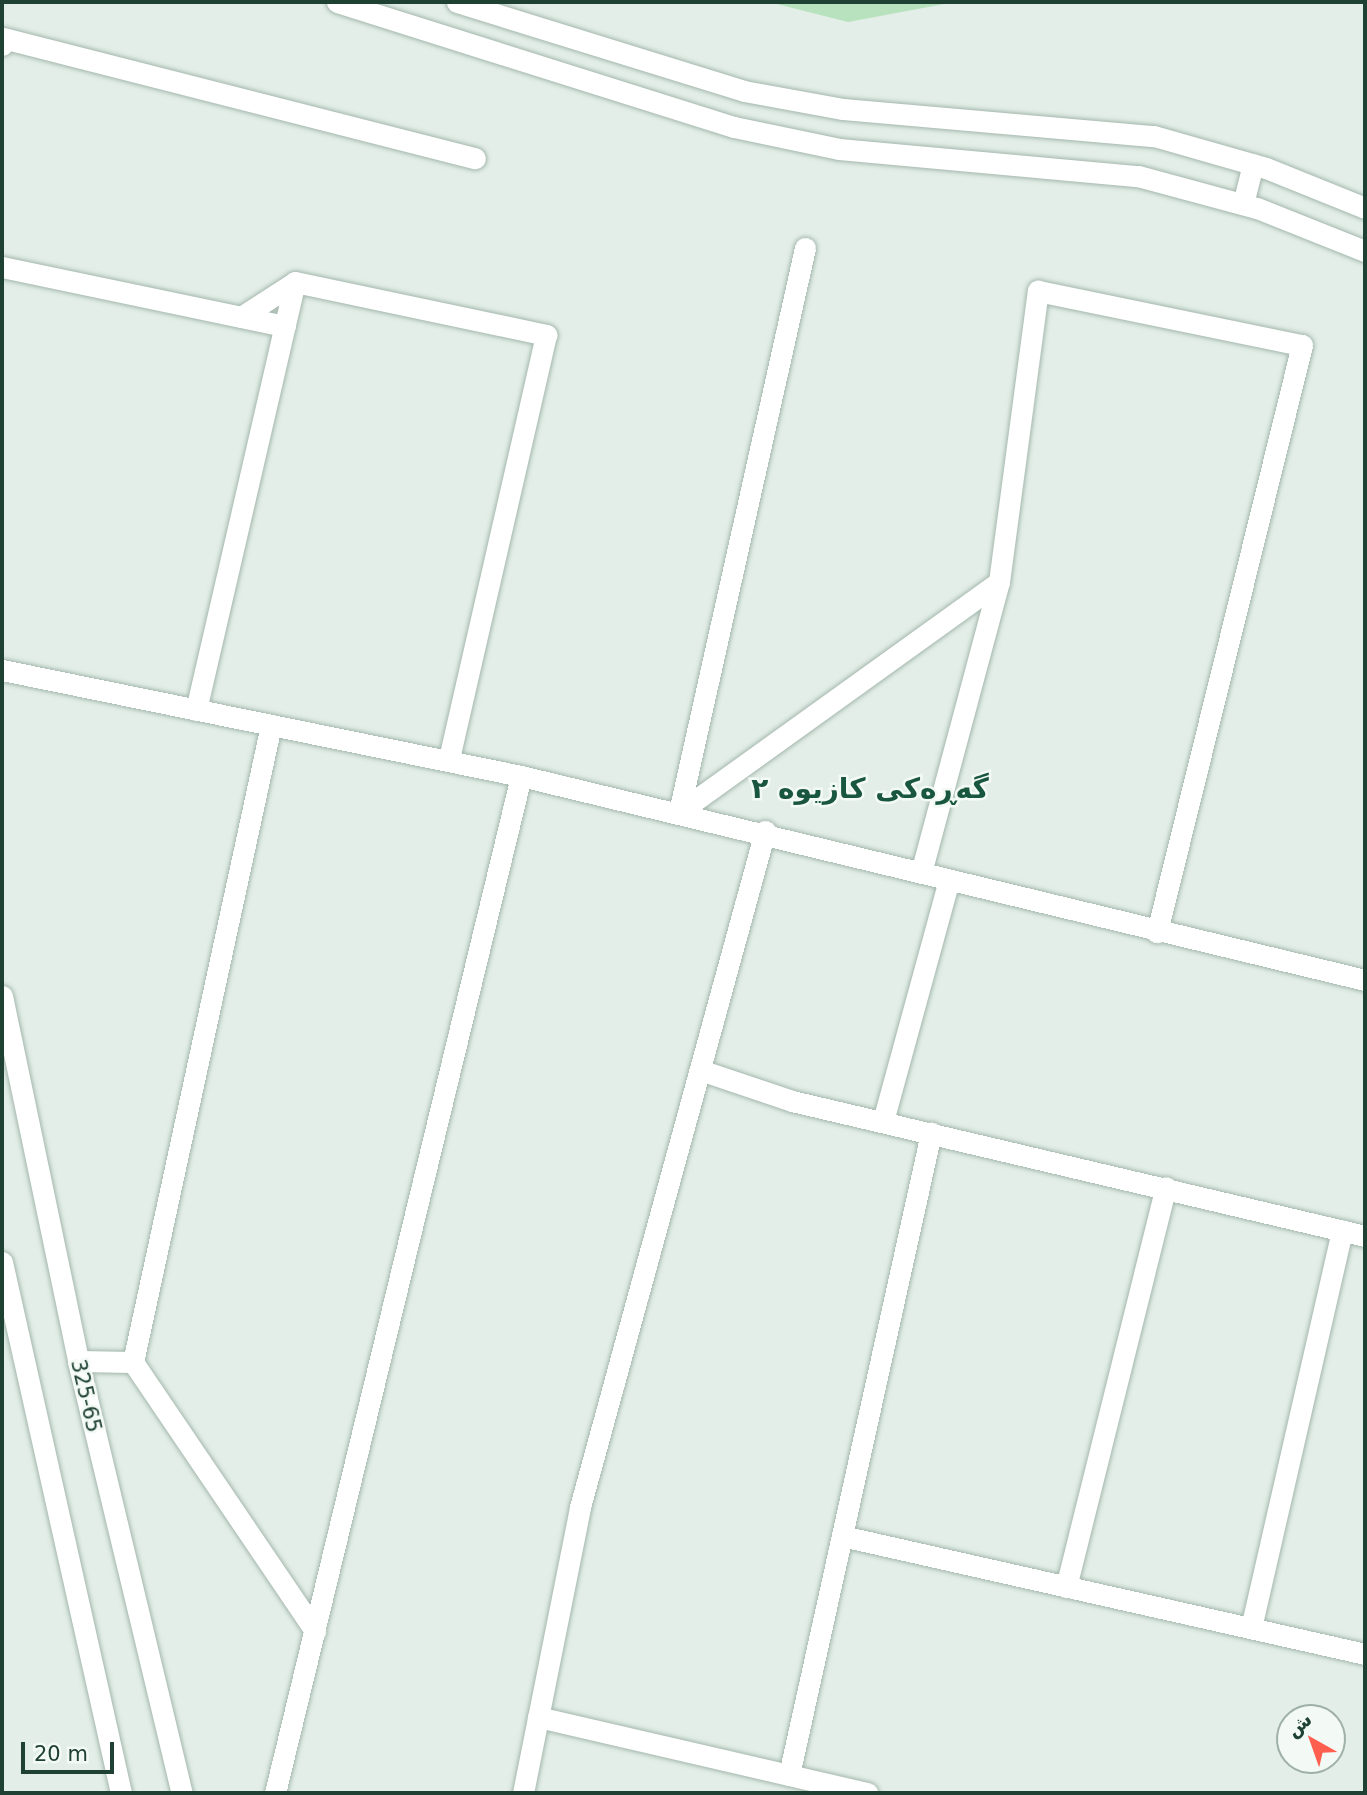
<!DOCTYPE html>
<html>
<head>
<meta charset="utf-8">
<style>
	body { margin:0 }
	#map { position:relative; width:1367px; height:1795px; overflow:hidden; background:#e2eee7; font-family:"DejaVu Sans","Noto Naskh Arabic",sans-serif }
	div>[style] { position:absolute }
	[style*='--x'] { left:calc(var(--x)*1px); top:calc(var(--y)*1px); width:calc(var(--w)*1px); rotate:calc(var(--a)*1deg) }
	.green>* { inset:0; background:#b8e2bd }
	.roads { filter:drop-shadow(0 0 2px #a4b7ad) drop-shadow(0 0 2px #a4b7ad) }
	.minor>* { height:21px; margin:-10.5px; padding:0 10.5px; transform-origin:10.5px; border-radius:10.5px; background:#fff }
	.tertiary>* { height:21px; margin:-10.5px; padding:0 10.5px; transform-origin:10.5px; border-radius:10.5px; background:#fff }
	span { translate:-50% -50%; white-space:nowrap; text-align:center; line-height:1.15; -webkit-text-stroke:5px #f3faf5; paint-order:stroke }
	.street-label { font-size:21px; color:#1f4133 }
	.district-label { font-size:28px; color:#19563e; font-weight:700 }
	.frame { position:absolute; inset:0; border:4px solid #1f4133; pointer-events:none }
	.north { position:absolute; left:1276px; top:1704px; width:70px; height:70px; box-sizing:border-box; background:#f3faf5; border:2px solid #9eb0a7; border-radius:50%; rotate:320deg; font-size:19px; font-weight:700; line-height:28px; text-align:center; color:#1f4133 }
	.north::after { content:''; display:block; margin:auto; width:24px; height:32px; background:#ff5f4f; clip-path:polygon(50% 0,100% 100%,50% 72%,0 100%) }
	.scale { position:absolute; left:21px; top:1742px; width:93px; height:32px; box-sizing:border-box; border:4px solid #1f4133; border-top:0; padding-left:9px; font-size:21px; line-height:24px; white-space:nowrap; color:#1f4133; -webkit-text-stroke:5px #f3faf5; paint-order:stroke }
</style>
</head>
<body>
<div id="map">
	<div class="green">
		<i style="clip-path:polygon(769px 2px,955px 2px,848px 22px)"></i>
	</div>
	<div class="roads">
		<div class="minor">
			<i style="--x:3;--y:38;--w:487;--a:14.3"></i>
			<i style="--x:2;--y:267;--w:289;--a:11.8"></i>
			<i style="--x:241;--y:317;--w:64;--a:-32.9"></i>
			<i style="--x:295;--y:282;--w:257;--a:11.9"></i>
			<i style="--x:546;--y:335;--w:435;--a:102.9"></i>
			<i style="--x:2;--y:670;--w:530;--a:11.54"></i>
			<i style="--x:521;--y:776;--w:868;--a:13.59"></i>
			<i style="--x:196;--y:710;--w:439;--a:-77"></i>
			<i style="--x:679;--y:812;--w:578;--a:-77.41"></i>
			<i style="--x:679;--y:812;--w:394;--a:-35.7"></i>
			<i style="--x:922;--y:869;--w:297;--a:-75"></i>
			<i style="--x:999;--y:582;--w:294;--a:-82.4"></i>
			<i style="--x:1038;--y:291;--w:269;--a:11.6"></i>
			<i style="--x:1302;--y:345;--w:605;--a:103.88"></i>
			<i style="--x:700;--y:1070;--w:97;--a:18.6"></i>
			<i style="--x:792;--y:1101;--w:589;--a:13.26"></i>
			<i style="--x:883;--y:1121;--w:250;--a:-74.7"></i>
			<i style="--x:78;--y:1361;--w:55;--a:1"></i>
			<i style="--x:133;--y:1362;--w:652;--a:-77.78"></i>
			<i style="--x:133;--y:1362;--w:325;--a:55.9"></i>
			<i style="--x:842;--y:1536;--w:536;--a:12.71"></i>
			<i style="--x:1066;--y:1587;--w:412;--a:-76"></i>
			<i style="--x:1251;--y:1628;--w:408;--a:-77.1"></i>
			<i style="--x:538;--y:1717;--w:338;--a:13"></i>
			<i style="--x:789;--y:1775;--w:658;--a:-77.53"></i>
			<i style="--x:275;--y:1793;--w:1046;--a:-76.4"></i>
			<i style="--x:523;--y:1793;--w:292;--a:-78.7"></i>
			<i style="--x:580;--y:1507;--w:701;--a:-74.69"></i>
		</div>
		<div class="tertiary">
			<i style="--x:337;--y:2;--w:416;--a:17.5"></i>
			<i style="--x:734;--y:127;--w:107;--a:11.8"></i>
			<i style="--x:839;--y:149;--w:300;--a:5.2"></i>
			<i style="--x:1138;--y:176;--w:123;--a:15.1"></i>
			<i style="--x:1257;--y:208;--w:116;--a:21.7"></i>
			<i style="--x:457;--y:2;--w:300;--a:17.2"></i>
			<i style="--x:744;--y:91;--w:101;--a:10.3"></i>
			<i style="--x:843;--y:109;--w:312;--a:5"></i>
			<i style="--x:1154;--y:136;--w:116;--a:15.9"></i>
			<i style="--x:1266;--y:168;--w:107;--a:22"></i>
			<i style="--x:2;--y:39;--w:6;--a:90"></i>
			<i style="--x:1243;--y:204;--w:41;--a:-76"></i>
			<i style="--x:2;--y:996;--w:373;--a:78.2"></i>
			<i style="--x:78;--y:1361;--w:444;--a:76.5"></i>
			<i style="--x:2;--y:1262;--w:544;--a:77.37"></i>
		</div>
	</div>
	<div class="street-label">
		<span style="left:86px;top:1396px;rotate:77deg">325-65</span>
	</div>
	<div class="district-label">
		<span style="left:870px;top:789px">گەڕەکی کازیوە ٢</span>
	</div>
	<div class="frame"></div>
	<div class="north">ش</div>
	<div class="scale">20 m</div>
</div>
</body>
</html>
